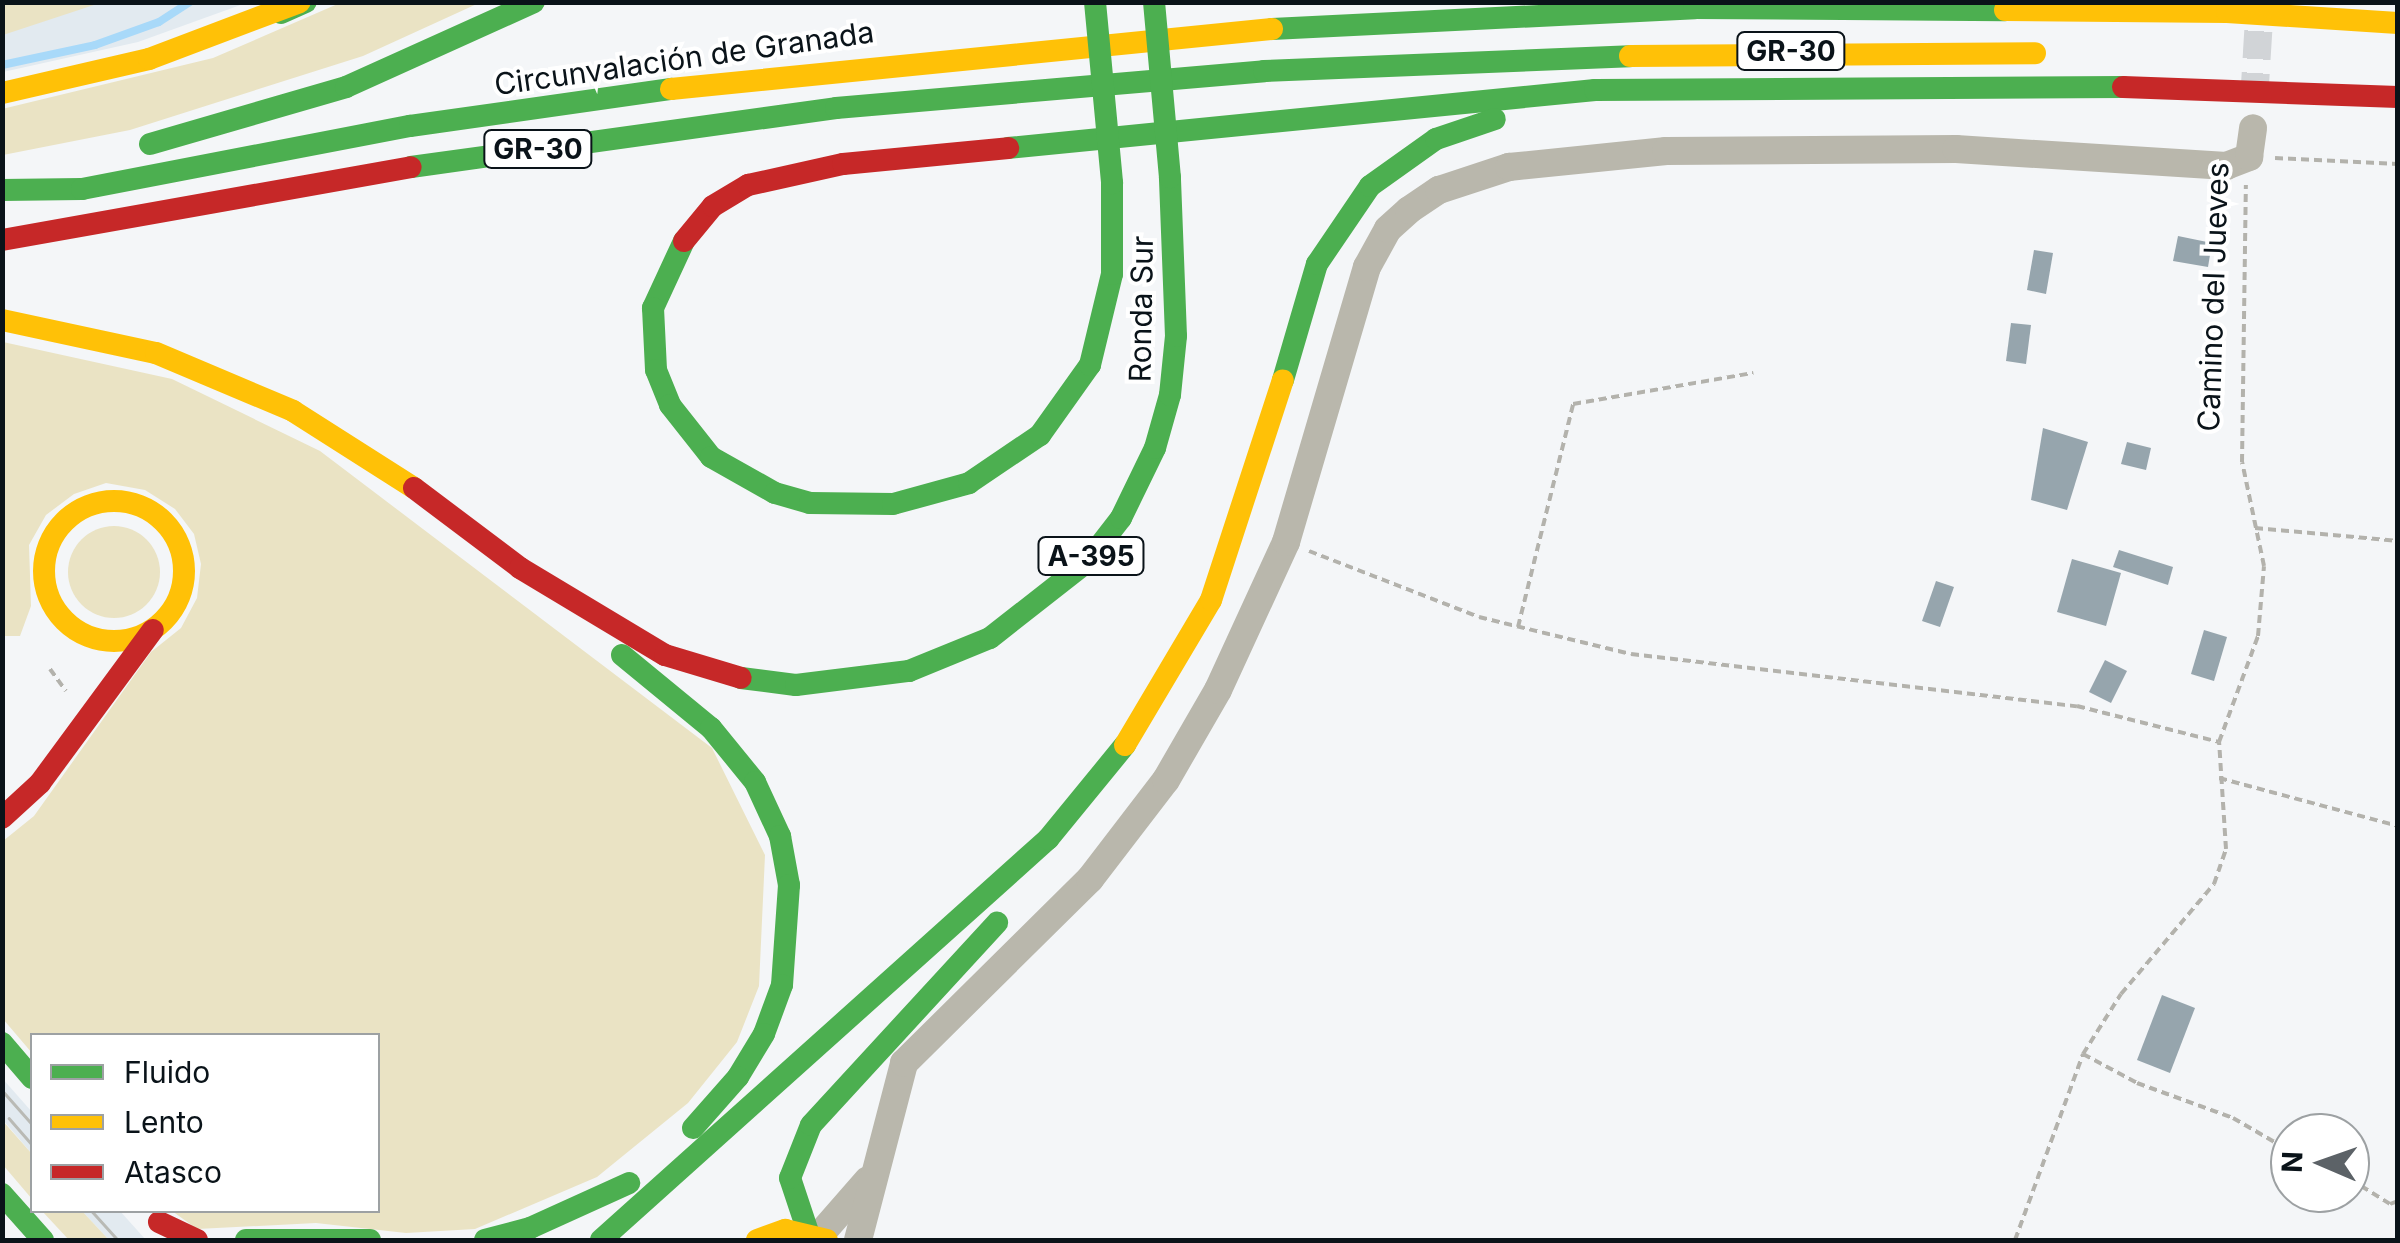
<!DOCTYPE html>
<html>
<head>
<meta charset="utf-8">
<style>
	body { margin:0 }
	#map { position:relative; width:2400px; height:1243px; overflow:hidden; background:#f4f6f8; font-family:Inter,sans-serif }
	div>[style] { position:absolute }
	[style*='--x'] { left:calc(var(--x)*1px); top:calc(var(--y)*1px); width:calc(var(--w)*1px); rotate:calc(var(--a)*1deg) }
	.built>* { inset:0; background:#e2eaf0 }
	.green>* { inset:0; background:#eae3c4 }
	.round { border-radius:50% }
	.stream>* { height:8px; margin:-4px; padding:0 4px; transform-origin:4px; border-radius:4px; background:#a8d9f9 }
	.building>* { inset:0; background:#96a5ad }
	.street-tunnel>* { height:28px; margin-top:-14px; transform-origin:0; background:repeating-linear-gradient(90deg,#d1d4d7 0 28px,transparent 0 42px) }
	.path>* { height:4px; margin-top:-2px; transform-origin:0; background:repeating-linear-gradient(90deg,#b3b2ac 0 8px,transparent 0 13px) }
	.street>* { height:28px; margin:-14px; padding:0 14px; transform-origin:14px; border-radius:14px; background:#b9b7ac }
	.fast>* { height:22px; margin:-11px; padding:0 11px; transform-origin:11px; border-radius:11px; background:#4caf50 }
	.slow>* { height:22px; margin:-11px; padding:0 11px; transform-origin:11px; border-radius:11px; background:#ffc107 }
	.slow>.ring { margin:-11px; padding:0; box-sizing:content-box; background:none; border:22px solid #ffc107; border-radius:50% }
	.jam>* { height:22px; margin:-11px; padding:0 11px; transform-origin:11px; border-radius:11px; background:#c62828 }
	.tram>* { height:2.5px; margin:-1.25px; padding:0 1.25px; transform-origin:1.25px; border-radius:1.25px; background:#b9bab5 }
	.fast-bridge>* { height:22px; margin:-11px; padding:0 11px; transform-origin:11px; border-radius:11px; background:#4caf50 }
	span { translate:-50% -50%; white-space:nowrap; text-align:center; line-height:1.15; -webkit-text-stroke:8px #fff; paint-order:stroke }
	.shield-label span { padding:2px 8px; background:#fff; border:2px solid; border-radius:8px; -webkit-text-stroke-width:0 }
	.shield-label { font-size:28px; color:#0a1319; font-weight:700 }
	.street-label { font-size:30px; color:#0a1319 }
	.frame { position:absolute; inset:0; border:5px solid #0a1319; pointer-events:none }
	.legend { position:absolute; left:30px; top:1033px; width:350px; height:180px; box-sizing:border-box; background:#fff; border:2px solid #9da1a3; margin:0; padding:12px 18px; list-style:none; font-size:30px; color:#0a1319 }
	.legend li { display:flex; align-items:center; gap:20px; height:50px }
	.legend b { width:50px; border:2px solid #9da1a3 }
	.north { position:absolute; left:2270px; top:1113px; width:100px; height:100px; box-sizing:border-box; background:#fff; border:2px solid #9da1a3; border-radius:50%; rotate:272deg; font-size:28px; font-weight:700; line-height:40px; text-align:center; color:#0a1319 }
	.north::after { content:''; display:block; margin:auto; width:35px; height:45px; background:#5c6267; clip-path:polygon(50% 0,100% 100%,50% 72%,0 100%) }
</style>
</head>
<body>
<div id="map">
	<div class="built">
		<i style="clip-path:polygon(2px 3px,246px 3px,138px 42px,3px 72px)"></i>
		<i style="clip-path:polygon(2px 1078px,32px 1112px,32px 1154px,3px 1120px)"></i>
		<i style="clip-path:polygon(82px 1211px,120px 1211px,146px 1240px,109px 1240px)"></i>
	</div>
	<div class="green">
		<i style="clip-path:polygon(3px 2px,100px 2px,100px 3px,3px 35px)"></i>
		<i style="clip-path:polygon(340px 3px,479px 3px,363px 56px,130px 130px,3px 155px,2px 109px,213px 58px)"></i>
		<i style="clip-path:polygon(3px 342px,172px 379px,320px 451px,712px 748px,765px 855px,759px 986px,737px 1042px,688px 1103px,597px 1177px,475px 1229px,406px 1233px,316px 1223px,197px 1229px,172px 1211px,378px 1210px,378px 1036px,32px 1036px,32px 1053px,3px 1019px,3px 841px,34px 816px,151px 652px,181px 628px,197px 598px,201px 564px,194px 534px,175px 509px,145px 490px,106px 483px,74px 494px,46px 515px,29px 545px,31px 606px,20px 636px,3px 636px)"></i>
		<i class="round" style="left:68px;top:526px;width:92px;height:92px"></i>
		<i style="clip-path:polygon(2px 1120px,32px 1154px,32px 1199px,3px 1165px)"></i>
		<i style="clip-path:polygon(42px 1211px,82px 1211px,109px 1240px,69px 1240px)"></i>
	</div>
	<div class="stream">
		<i style="--x:2;--y:65;--w:95;--a:-12.1"></i>
		<i style="--x:95;--y:45;--w:68;--a:-19.8"></i>
		<i style="--x:159;--y:22;--w:37;--a:-33"></i>
	</div>
	<div class="building">
		<i style="clip-path:polygon(2178px 236px,2212px 243px,2208px 267px,2173px 261px)"></i>
		<i style="clip-path:polygon(2034px 250px,2053px 253px,2046px 294px,2027px 290px)"></i>
		<i style="clip-path:polygon(2011px 323px,2031px 325px,2026px 364px,2006px 361px)"></i>
		<i style="clip-path:polygon(2043px 428px,2088px 442px,2067px 510px,2031px 500px)"></i>
		<i style="clip-path:polygon(2127px 442px,2151px 448px,2146px 470px,2121px 464px)"></i>
		<i style="clip-path:polygon(2119px 550px,2173px 567px,2168px 585px,2113px 567px)"></i>
		<i style="clip-path:polygon(2072px 559px,2121px 573px,2106px 626px,2057px 612px)"></i>
		<i style="clip-path:polygon(1936px 581px,1954px 587px,1940px 627px,1922px 621px)"></i>
		<i style="clip-path:polygon(2204px 630px,2227px 637px,2214px 681px,2191px 674px)"></i>
		<i style="clip-path:polygon(2105px 660px,2127px 671px,2111px 703px,2089px 692px)"></i>
		<i style="clip-path:polygon(2162px 995px,2195px 1008px,2170px 1073px,2137px 1060px)"></i>
	</div>
	<div class="street-tunnel">
		<i style="--x:2254;--y:101;--w:97;--a:-86.5"></i>
	</div>
	<div class="path">
		<i style="--x:2275;--y:158;--w:123;--a:2.8"></i>
		<i style="--x:2255;--y:528;--w:144;--a:5.2"></i>
		<i style="--x:1309;--y:551;--w:182;--a:21.2"></i>
		<i style="--x:1479;--y:617;--w:156;--a:13.7"></i>
		<i style="--x:1631;--y:654;--w:449;--a:6.7"></i>
		<i style="--x:2077;--y:706;--w:146;--a:14.2"></i>
		<i style="--x:1518;--y:627;--w:230;--a:-76.1"></i>
		<i style="--x:1573;--y:404;--w:183;--a:-9.8"></i>
		<i style="--x:50;--y:669;--w:27;--a:54"></i>
		<i style="--x:2219;--y:778;--w:185;--a:15"></i>
		<i style="--x:2083;--y:1054;--w:61;--a:28.2"></i>
		<i style="--x:2137;--y:1083;--w:102;--a:20"></i>
		<i style="--x:2233;--y:1118;--w:66;--a:30.1"></i>
		<i style="--x:2350;--y:1179;--w:47;--a:32"></i>
		<i style="--x:2390;--y:1204;--w:9;--a:-21"></i>
		<i style="--x:2015;--y:1240;--w:198;--a:-69.9"></i>
		<i style="--x:2083;--y:1054;--w:71;--a:-57.7"></i>
		<i style="--x:2121;--y:994;--w:144;--a:-49.8"></i>
		<i style="--x:2214;--y:884;--w:37;--a:-71"></i>
		<i style="--x:2226;--y:849;--w:107;--a:-93.7"></i>
		<i style="--x:2219;--y:742;--w:113;--a:-69.8"></i>
		<i style="--x:2258;--y:636;--w:70;--a:-85.1"></i>
		<i style="--x:2264;--y:566;--w:106;--a:-101.9"></i>
		<i style="--x:2242;--y:462;--w:277;--a:-89.2"></i>
	</div>
	<div class="street">
		<i style="--x:819;--y:1236;--w:74;--a:-48.8"></i>
		<i style="--x:858;--y:1240;--w:183;--a:-75.4"></i>
		<i style="--x:904;--y:1063;--w:262;--a:-44.7"></i>
		<i style="--x:1090;--y:879;--w:125;--a:-52.5"></i>
		<i style="--x:1166;--y:780;--w:104;--a:-60"></i>
		<i style="--x:1218;--y:690;--w:163;--a:-65.3"></i>
		<i style="--x:1286;--y:542;--w:287;--a:-73.6"></i>
		<i style="--x:1367;--y:267;--w:43;--a:-61.1"></i>
		<i style="--x:1388;--y:229;--w:28;--a:-42"></i>
		<i style="--x:1409;--y:210;--w:36;--a:-34"></i>
		<i style="--x:1439;--y:190;--w:74;--a:-18.2"></i>
		<i style="--x:1509;--y:167;--w:158;--a:-5.8"></i>
		<i style="--x:1666;--y:151;--w:290;--a:-0.4"></i>
		<i style="--x:1956;--y:149;--w:271;--a:3.6"></i>
		<i style="--x:2226;--y:166;--w:25;--a:-21"></i>
		<i style="--x:2249;--y:157;--w:29;--a:-82"></i>
	</div>
	<div class="fast">
		<i style="--x:281;--y:13;--w:27;--a:-24"></i>
		<i style="--x:1272;--y:29;--w:423;--a:-2.8"></i>
		<i style="--x:1694;--y:8;--w:311;--a:0.4"></i>
		<i style="--x:150;--y:144;--w:204;--a:-16.2"></i>
		<i style="--x:346;--y:87;--w:206;--a:-24.3"></i>
		<i style="--x:1008;--y:148;--w:590;--a:-5.64"></i>
		<i style="--x:1595;--y:90;--w:528;--a:-0.33"></i>
		<i style="--x:411;--y:167;--w:429;--a:-7.9"></i>
		<i style="--x:836;--y:108;--w:430;--a:-4.9"></i>
		<i style="--x:1264;--y:71;--w:366;--a:-2.3"></i>
		<i style="--x:2;--y:190;--w:80;--a:-0.7"></i>
		<i style="--x:82;--y:189;--w:334;--a:-10.9"></i>
		<i style="--x:410;--y:126;--w:264;--a:-8.1"></i>
		<i style="--x:684;--y:241;--w:74;--a:114.8"></i>
		<i style="--x:653;--y:308;--w:62;--a:87.2"></i>
		<i style="--x:656;--y:370;--w:38;--a:68"></i>
		<i style="--x:670;--y:405;--w:66;--a:51.7"></i>
		<i style="--x:711;--y:457;--w:73;--a:29.4"></i>
		<i style="--x:775;--y:493;--w:36;--a:16"></i>
		<i style="--x:810;--y:503;--w:83;--a:0.7"></i>
		<i style="--x:893;--y:504;--w:79;--a:-15.4"></i>
		<i style="--x:969;--y:483;--w:86;--a:-34.1"></i>
		<i style="--x:1040;--y:435;--w:86;--a:-54.5"></i>
		<i style="--x:1090;--y:365;--w:94;--a:-76.4"></i>
		<i style="--x:1112;--y:274;--w:91;--a:-90"></i>
		<i style="--x:1283;--y:380;--w:121;--a:-73.7"></i>
		<i style="--x:1317;--y:264;--w:94;--a:-55.8"></i>
		<i style="--x:1370;--y:186;--w:81;--a:-35.5"></i>
		<i style="--x:1436;--y:139;--w:62;--a:-18.7"></i>
		<i style="--x:622;--y:655;--w:115;--a:39.4"></i>
		<i style="--x:711;--y:728;--w:70;--a:50.8"></i>
		<i style="--x:755;--y:782;--w:60;--a:65.2"></i>
		<i style="--x:780;--y:836;--w:50;--a:79.6"></i>
		<i style="--x:789;--y:885;--w:100;--a:94"></i>
		<i style="--x:782;--y:985;--w:52;--a:110.2"></i>
		<i style="--x:764;--y:1034;--w:50;--a:121.2"></i>
		<i style="--x:738;--y:1077;--w:68;--a:131.4"></i>
		<i style="--x:741;--y:678;--w:55;--a:7.3"></i>
		<i style="--x:796;--y:685;--w:114;--a:-7.1"></i>
		<i style="--x:909;--y:671;--w:87;--a:-22.2"></i>
		<i style="--x:990;--y:638;--w:123;--a:-38.1"></i>
		<i style="--x:1087;--y:562;--w:56;--a:-52.3"></i>
		<i style="--x:1121;--y:518;--w:78;--a:-64.1"></i>
		<i style="--x:1155;--y:448;--w:55;--a:-74.2"></i>
		<i style="--x:1170;--y:395;--w:59;--a:-84.2"></i>
		<i style="--x:1176;--y:336;--w:159;--a:-92.2"></i>
		<i style="--x:2;--y:1043;--w:46;--a:49.4"></i>
		<i style="--x:2;--y:1194;--w:62;--a:48.3"></i>
		<i style="--x:808;--y:1232;--w:57;--a:-108.4"></i>
		<i style="--x:790;--y:1178;--w:57;--a:-68.4"></i>
		<i style="--x:811;--y:1125;--w:275;--a:-47.4"></i>
		<i style="--x:246;--y:1240;--w:124;--a:0"></i>
		<i style="--x:485;--y:1240;--w:47;--a:-14.9"></i>
		<i style="--x:530;--y:1228;--w:109;--a:-24.4"></i>
		<i style="--x:601;--y:1240;--w:601;--a:-41.9"></i>
		<i style="--x:1048;--y:839;--w:122;--a:-50.7"></i>
	</div>
	<div class="slow">
		<i style="--x:2005;--y:10;--w:222;--a:0.5"></i>
		<i style="--x:2227;--y:12;--w:171;--a:3.7"></i>
		<i style="--x:1630;--y:56;--w:405;--a:-0.4"></i>
		<i style="--x:671;--y:89;--w:604;--a:-5.7"></i>
		<i style="--x:2;--y:93;--w:151;--a:-13"></i>
		<i style="--x:149;--y:59;--w:161;--a:-20.7"></i>
		<i style="--x:2;--y:320;--w:157;--a:12.1"></i>
		<i style="--x:156;--y:353;--w:149;--a:22.9"></i>
		<i style="--x:293;--y:411;--w:143;--a:32.5"></i>
		<i class="ring" style="left:44px;top:501px;width:118px;height:118px"></i>
		<i style="--x:1125;--y:745;--w:169;--a:-59.3"></i>
		<i style="--x:1211;--y:600;--w:231;--a:-71.9"></i>
		<i style="--x:757;--y:1240;--w:30;--a:-20"></i>
		<i style="--x:785;--y:1230;--w:43;--a:13.4"></i>
	</div>
	<div class="jam">
		<i style="--x:2123;--y:87;--w:275;--a:2.1"></i>
		<i style="--x:2;--y:240;--w:415;--a:-10.1"></i>
		<i style="--x:684;--y:241;--w:45;--a:-50.4"></i>
		<i style="--x:713;--y:206;--w:41;--a:-31"></i>
		<i style="--x:748;--y:185;--w:97;--a:-12.5"></i>
		<i style="--x:843;--y:164;--w:166;--a:-5.5"></i>
		<i style="--x:414;--y:488;--w:133;--a:37"></i>
		<i style="--x:520;--y:568;--w:169;--a:31"></i>
		<i style="--x:665;--y:655;--w:79;--a:16.8"></i>
		<i style="--x:2;--y:818;--w:52;--a:-42.6"></i>
		<i style="--x:40;--y:783;--w:190;--a:-53.6"></i>
		<i style="--x:159;--y:1222;--w:42;--a:25.3"></i>
	</div>
	<div class="tram">
		<i style="--x:2;--y:1090;--w:45;--a:48.6"></i>
		<i style="--x:9;--y:1118;--w:35;--a:49"></i>
		<i style="--x:91;--y:1210;--w:40;--a:48"></i>
	</div>
	<div class="fast-bridge">
		<i style="--x:1095;--y:2;--w:182;--a:84.6"></i>
		<i style="--x:1154;--y:2;--w:176;--a:84.8"></i>
	</div>
	<div class="shield-label">
		<span style="left:1791px;top:51px">GR-30</span>
		<span style="left:538px;top:149px">GR-30</span>
		<span style="left:1091px;top:556px">A-395</span>
	</div>
	<div class="street-label">
		<span style="left:684px;top:58px;rotate:-8deg">Circunvalación de Granada</span>
		<span style="left:2213px;top:297px;rotate:-88deg">Camino del Jueves</span>
		<span style="left:1141px;top:309px;rotate:-89deg">Ronda Sur</span>
	</div>
	<div class="frame"></div>
	<ul class="legend">
	<li><b style="height:12px;background:#4caf50"></b>Fluido</li>
	<li><b style="height:12px;background:#ffc107"></b>Lento</li>
	<li><b style="height:12px;background:#c62828"></b>Atasco</li>
	</ul>
	<div class="north">N</div>
</div>
</body>
</html>
